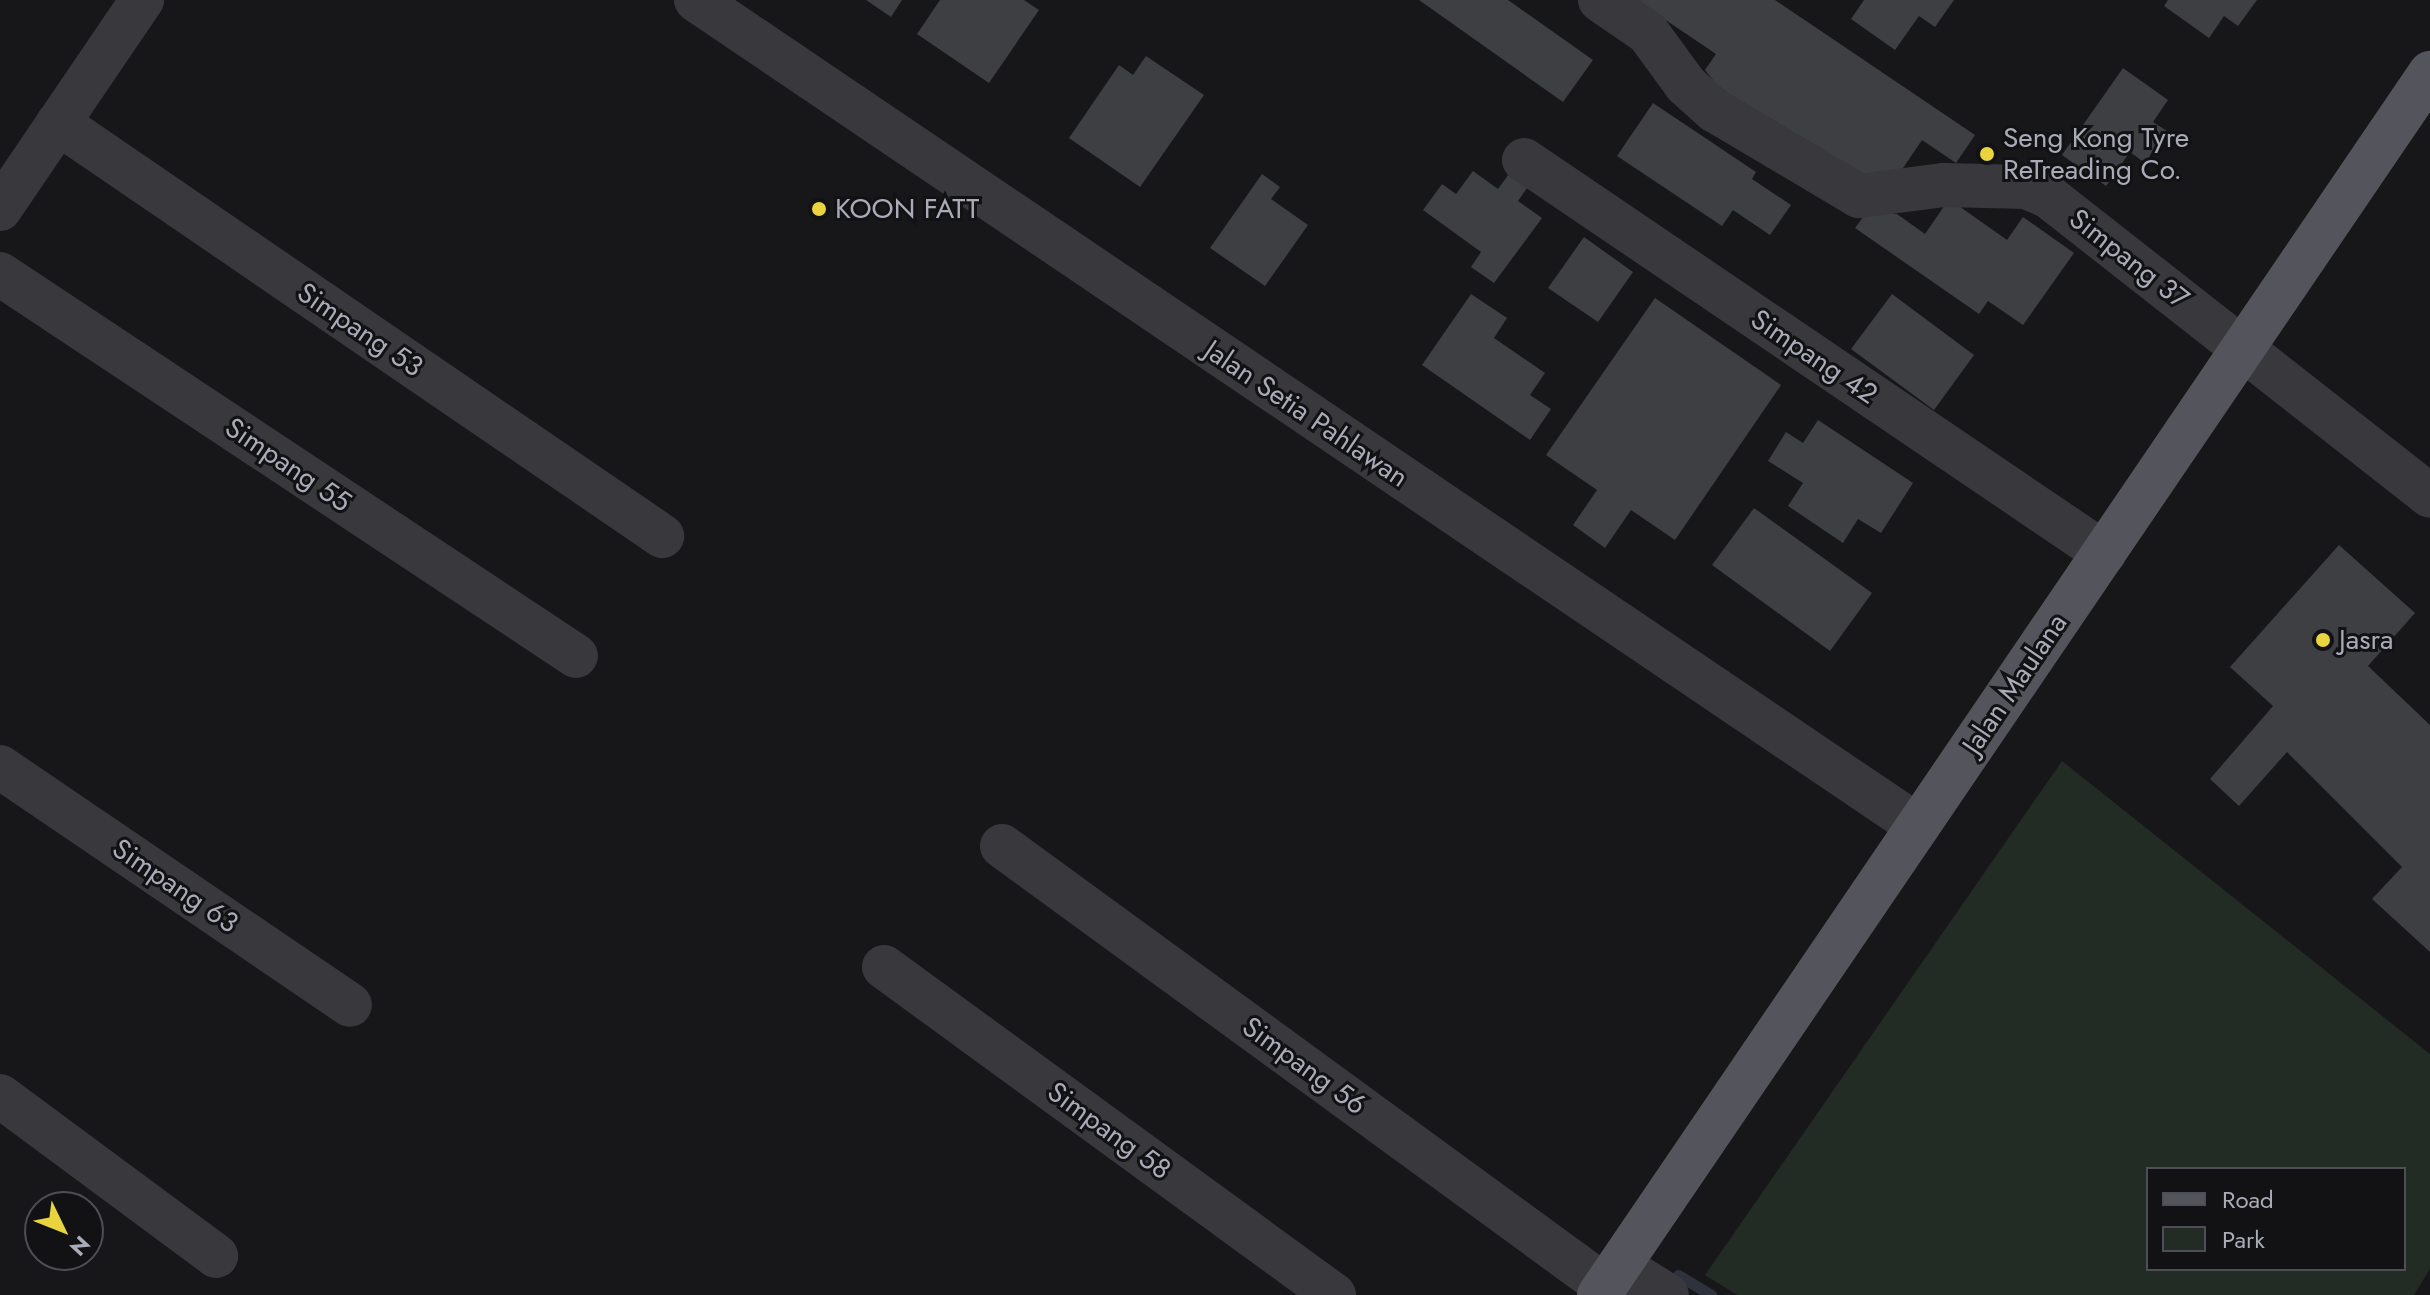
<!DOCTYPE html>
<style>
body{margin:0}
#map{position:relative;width:2430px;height:1295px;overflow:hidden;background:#171719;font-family:Jost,sans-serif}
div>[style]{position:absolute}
.green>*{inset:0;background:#232b25}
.stream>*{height:11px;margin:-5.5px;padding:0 5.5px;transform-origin:5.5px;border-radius:5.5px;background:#2d323c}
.building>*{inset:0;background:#3e3f42}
.minor>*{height:44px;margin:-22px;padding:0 22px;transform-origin:22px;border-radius:22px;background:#38383d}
.major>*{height:44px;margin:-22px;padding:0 22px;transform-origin:22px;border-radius:22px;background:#54545c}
.dots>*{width:22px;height:22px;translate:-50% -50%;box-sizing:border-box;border:4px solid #121214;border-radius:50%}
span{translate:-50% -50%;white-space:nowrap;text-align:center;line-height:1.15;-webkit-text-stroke:6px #121214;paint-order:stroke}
.poi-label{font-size:28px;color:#a9abb8}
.left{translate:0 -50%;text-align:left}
.street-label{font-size:28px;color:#a9abb8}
.legend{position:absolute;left:2146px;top:1167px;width:260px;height:104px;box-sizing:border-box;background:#121214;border:2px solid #4e4f56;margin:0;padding:10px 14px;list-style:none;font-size:24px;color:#a9abb8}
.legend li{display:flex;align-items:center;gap:16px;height:40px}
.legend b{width:40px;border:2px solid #4e4f56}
.north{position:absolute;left:24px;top:1191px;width:80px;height:80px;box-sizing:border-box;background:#121214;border:2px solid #4e4f56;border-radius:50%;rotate:133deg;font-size:22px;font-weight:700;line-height:32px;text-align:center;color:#a9abb8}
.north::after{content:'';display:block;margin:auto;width:28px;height:36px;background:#e9d33f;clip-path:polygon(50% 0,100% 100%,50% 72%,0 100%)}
</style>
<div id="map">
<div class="green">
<div style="clip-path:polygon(evenodd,2062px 761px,2430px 1054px,2430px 1269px,2414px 1295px,1737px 1295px,1705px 1275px,2062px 761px,2148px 1169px,2404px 1169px,2404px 1269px,2148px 1269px,2148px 1169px)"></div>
</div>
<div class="stream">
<div style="left:1678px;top:1275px;width:39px;rotate:31deg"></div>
</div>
<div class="building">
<div style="clip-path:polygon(866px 0,902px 0,891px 17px)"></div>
<div style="clip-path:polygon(940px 0,1024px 0,1039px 10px,989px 83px,917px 34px)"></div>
<div style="clip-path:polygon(1419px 0,1508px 0,1593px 60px,1563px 102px)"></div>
<div style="clip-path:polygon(1636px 0,1775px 0,1975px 135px,1956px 163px,1922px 140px,1899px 174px,1868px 181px,1720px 89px,1705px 70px,1716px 54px)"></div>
<div style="clip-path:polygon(1864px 0,1954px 0,1935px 27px,1919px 16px,1895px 50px,1851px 19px)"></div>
<div style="clip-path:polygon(2168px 0,2257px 0,2238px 26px,2224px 16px,2209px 38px,2164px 6px)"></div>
<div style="clip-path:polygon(1146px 56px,1204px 95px,1140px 187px,1069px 138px,1119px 65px,1133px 75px)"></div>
<div style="clip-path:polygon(2123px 68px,2168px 100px,2153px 122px,2167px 131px,2145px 163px,2130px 152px,2106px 186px,2062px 155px)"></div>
<div style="clip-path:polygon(1653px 103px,1756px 172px,1752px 179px,1791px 205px,1770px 235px,1733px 210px,1722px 226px,1617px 156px)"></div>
<div style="clip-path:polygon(1514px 167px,1532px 181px,1518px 201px,1542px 218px,1494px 283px,1471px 267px,1481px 252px,1423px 210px,1442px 184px,1456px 194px,1473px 171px,1498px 189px)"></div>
<div style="clip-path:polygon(1262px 174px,1280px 187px,1271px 199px,1308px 225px,1265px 286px,1210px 248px)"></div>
<div style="clip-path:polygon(1949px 199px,2007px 240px,2023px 217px,2074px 253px,2023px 325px,1988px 301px,1979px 314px,1855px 228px,1869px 209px,1897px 214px,1925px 234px)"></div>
<div style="clip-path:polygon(1584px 237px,1633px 272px,1598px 322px,1548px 288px)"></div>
<div style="clip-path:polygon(1471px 294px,1507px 318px,1494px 338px,1545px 373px,1530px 395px,1551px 409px,1530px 440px,1422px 365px)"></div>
<div style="clip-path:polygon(1892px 294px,1974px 355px,1934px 410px,1851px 349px)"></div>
<div style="clip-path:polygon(1655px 298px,1781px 385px,1675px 540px,1631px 510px,1605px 548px,1573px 525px,1597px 490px,1546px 455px)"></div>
<div style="clip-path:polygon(1818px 420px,1913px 483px,1881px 533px,1858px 519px,1843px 543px,1788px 506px,1803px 483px,1768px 461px,1786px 432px,1803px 443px)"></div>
<div style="clip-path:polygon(1754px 508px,1872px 593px,1830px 651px,1712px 565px)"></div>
<div style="clip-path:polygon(2339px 545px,2415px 613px,2368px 666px,2430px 725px,2430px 952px,2372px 899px,2402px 867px,2287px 752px,2239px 806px,2210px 779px,2273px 706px,2230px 667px)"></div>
</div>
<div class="minor">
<div style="left:696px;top:0;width:1475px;rotate:34.06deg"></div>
<div style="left:1600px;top:0;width:58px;rotate:34.5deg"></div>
<div style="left:1648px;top:33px;width:64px;rotate:53.8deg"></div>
<div style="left:1686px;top:85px;width:38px;rotate:42deg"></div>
<div style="left:1714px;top:110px;width:169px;rotate:30.7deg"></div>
<div style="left:1859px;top:196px;width:86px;rotate:-7.4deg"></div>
<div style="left:1944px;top:185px;width:82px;rotate:1.4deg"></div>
<div style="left:2026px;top:187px;width:25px;rotate:23deg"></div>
<div style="left:2049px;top:197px;width:484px;rotate:38.1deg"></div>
<div style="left:58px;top:123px;width:732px;rotate:34.36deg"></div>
<div style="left:1524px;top:160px;width:701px;rotate:34.12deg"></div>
<div style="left:0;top:209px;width:253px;rotate:-55.8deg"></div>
<div style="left:0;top:274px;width:691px;rotate:33.55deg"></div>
<div style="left:0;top:767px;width:423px;rotate:34.2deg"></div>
<div style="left:1002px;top:846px;width:746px;rotate:36.12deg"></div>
<div style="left:884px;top:967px;width:557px;rotate:36.09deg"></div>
<div style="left:0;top:1096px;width:269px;rotate:36.5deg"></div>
<div style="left:1620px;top:1266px;width:55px;rotate:31.7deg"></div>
</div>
<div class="major">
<div style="left:1599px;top:1295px;width:1478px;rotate:-55.78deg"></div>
</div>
<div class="dots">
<div style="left:1987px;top:154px;background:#e9d33f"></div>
<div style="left:819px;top:209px;background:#e9d33f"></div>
<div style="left:2323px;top:640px;background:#e9d33f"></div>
</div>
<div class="poi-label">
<span class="left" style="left:2003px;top:154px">Seng Kong Tyre<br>ReTreading Co.</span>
<span class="left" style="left:835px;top:209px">KOON FATT</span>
<span class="left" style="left:2339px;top:640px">Jasra</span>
</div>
<div class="street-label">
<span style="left:2129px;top:259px;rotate:38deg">Simpang 37</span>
<span style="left:360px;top:330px;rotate:34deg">Simpang 53</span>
<span style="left:1814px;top:357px;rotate:34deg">Simpang 42</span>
<span style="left:1306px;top:414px;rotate:34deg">Jalan Setia Pahlawan</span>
<span style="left:288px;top:465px;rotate:34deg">Simpang 55</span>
<span style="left:2015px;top:684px;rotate:-56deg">Jalan Maulana</span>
<span style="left:175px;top:886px;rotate:34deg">Simpang 63</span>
<span style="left:1304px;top:1066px;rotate:36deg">Simpang 56</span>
<span style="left:1109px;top:1131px;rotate:36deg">Simpang 58</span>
</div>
<ul class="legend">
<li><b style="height:10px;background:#54545c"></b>Road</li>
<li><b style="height:22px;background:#232b25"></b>Park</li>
</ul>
<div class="north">N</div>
</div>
